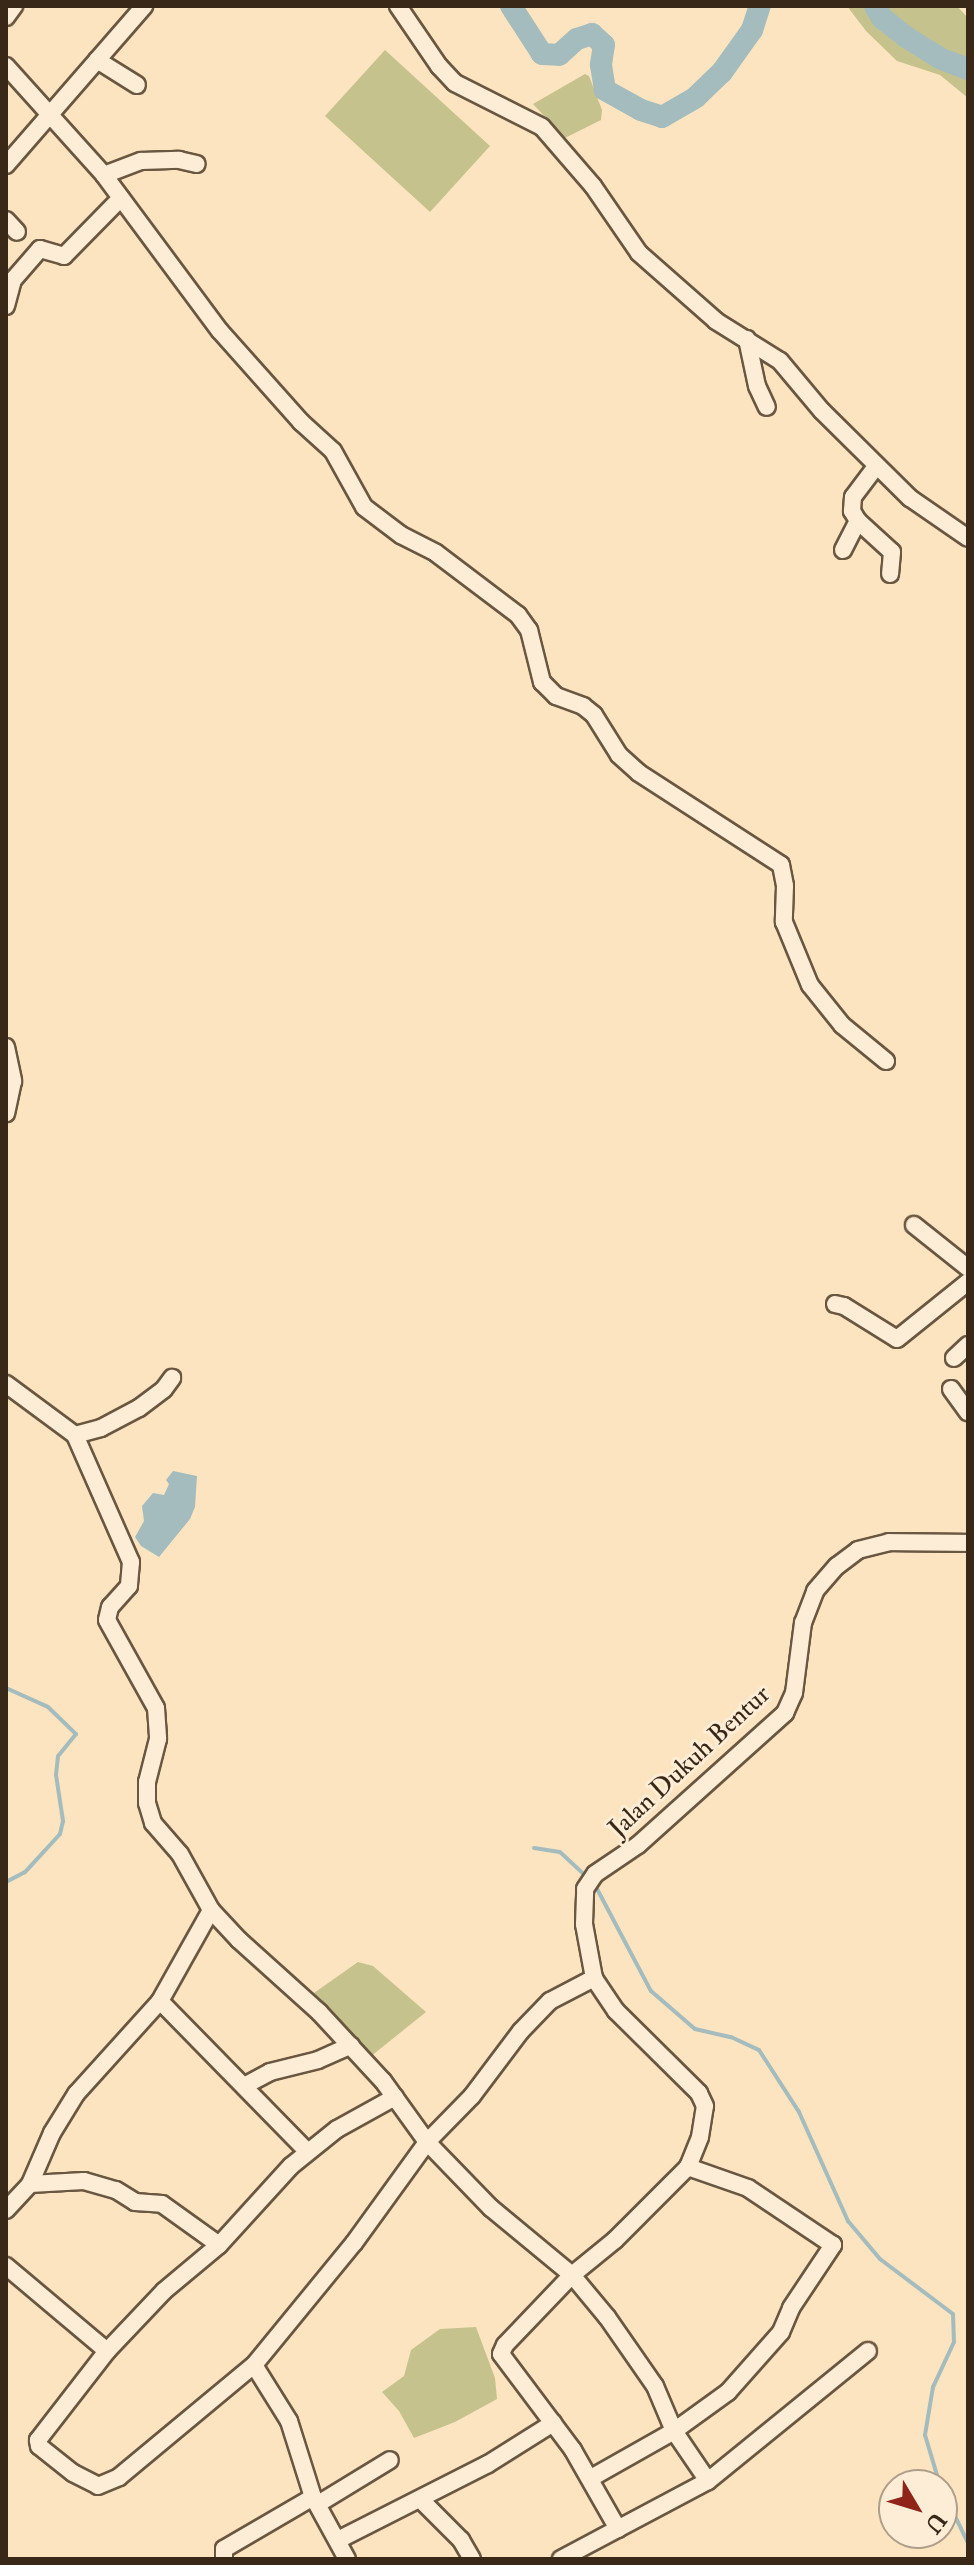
<!DOCTYPE html>
<style>
body{margin:0}
#map{position:relative;width:974px;height:2565px;overflow:hidden;background:#fce4c0;font-family:"IM FELL Double Pica",serif}
div>[style]{position:absolute}
.green>*{inset:0;background:#c6c28d}
.water>*{inset:0;background:#a4bcbd}
.stream>*{height:4px;margin:-2px;padding:0 2px;transform-origin:2px;border-radius:2px;background:#a4bcbd}
.river>*{height:22px;margin:-11px;padding:0 11px;transform-origin:11px;border-radius:11px;background:#a4bcbd}
.roads{filter:drop-shadow(2px 0 #6a5741) drop-shadow(-2px 0 #6a5741) drop-shadow(0 2px #6a5741) drop-shadow(0 -2px #6a5741)}
.minor>*{height:16px;margin:-8px;padding:0 8px;transform-origin:8px;border-radius:8px;background:#fdedd6}
span{translate:-50% -50%;white-space:nowrap;text-align:center;line-height:1.15;-webkit-text-stroke:6px #fdedd6;paint-order:stroke}
.street-label{font-size:26px;color:#392817}
.frame{position:absolute;inset:0;border:8px solid #392817;pointer-events:none}
.north{position:absolute;left:878px;top:2469px;width:80px;height:80px;box-sizing:border-box;background:#fdedd6;border:2px solid #af9e8a;border-radius:50%;rotate:128deg;font-size:22px;font-weight:700;line-height:32px;text-align:center;color:#392817}
.north::after{content:'';display:block;margin:auto;width:28px;height:36px;background:#8f2418;clip-path:polygon(50% 0,100% 100%,50% 72%,0 100%)}
</style>
<div id="map">
<div class="green">
<div style="clip-path:polygon(847px 6px,957px 6px,968px 18px,968px 98px,940px 75px,897px 61px,866px 31px)"></div>
<div style="clip-path:polygon(385px 50px,490px 146px,430px 212px,325px 116px)"></div>
<div style="clip-path:polygon(585px 74px,589px 76px,602px 110px,601px 120px,565px 138px,533px 104px)"></div>
<div style="clip-path:polygon(358px 1962px,373px 1966px,426px 2012px,370px 2057px,314px 1993px)"></div>
<div style="clip-path:polygon(476px 2327px,495px 2378px,497px 2399px,455px 2422px,414px 2438px,399px 2411px,382px 2392px,404px 2376px,411px 2350px,440px 2329px)"></div>
</div>
<div class="water">
<div style="clip-path:polygon(173px 1471px,197px 1476px,195px 1507px,190px 1519px,159px 1557px,141px 1546px,135px 1537px,144px 1521px,142px 1506px,153px 1493px,164px 1495px,169px 1484px,166px 1480px)"></div>
</div>
<div class="stream">
<div style="left:6px;top:1688px;width:46px;rotate:24.3deg"></div>
<div style="left:48px;top:1707px;width:39px;rotate:44deg"></div>
<div style="left:76px;top:1734px;width:28px;rotate:129deg"></div>
<div style="left:58px;top:1756px;width:19px;rotate:96deg"></div>
<div style="left:56px;top:1775px;width:47px;rotate:81.3deg"></div>
<div style="left:63px;top:1821px;width:13px;rotate:103deg"></div>
<div style="left:60px;top:1834px;width:52px;rotate:132.6deg"></div>
<div style="left:25px;top:1872px;width:21px;rotate:152deg"></div>
<div style="left:534px;top:1848px;width:26px;rotate:9deg"></div>
<div style="left:560px;top:1852px;width:35px;rotate:43deg"></div>
<div style="left:595px;top:1885px;width:120px;rotate:62.2deg"></div>
<div style="left:651px;top:1991px;width:58px;rotate:40.8deg"></div>
<div style="left:695px;top:2029px;width:37px;rotate:13deg"></div>
<div style="left:731px;top:2037px;width:31px;rotate:25deg"></div>
<div style="left:759px;top:2050px;width:74px;rotate:57.2deg"></div>
<div style="left:799px;top:2112px;width:120px;rotate:65.8deg"></div>
<div style="left:848px;top:2221px;width:50px;rotate:49.9deg"></div>
<div style="left:880px;top:2259px;width:91px;rotate:37deg"></div>
<div style="left:953px;top:2314px;width:28px;rotate:88deg"></div>
<div style="left:954px;top:2342px;width:50px;rotate:115deg"></div>
<div style="left:933px;top:2387px;width:49px;rotate:99.5deg"></div>
<div style="left:925px;top:2435px;width:52px;rotate:73.3deg"></div>
<div style="left:942px;top:2489px;width:60px;rotate:64.3deg"></div>
</div>
<div class="river">
<div style="left:511px;top:6px;width:57px;rotate:57.1deg"></div>
<div style="left:542px;top:54px;width:17px;rotate:3deg"></div>
<div style="left:559px;top:55px;width:24px;rotate:-42deg"></div>
<div style="left:577px;top:39px;width:16px;rotate:-18deg"></div>
<div style="left:592px;top:34px;width:16px;rotate:43deg"></div>
<div style="left:604px;top:45px;width:20px;rotate:99deg"></div>
<div style="left:601px;top:65px;width:25px;rotate:81deg"></div>
<div style="left:605px;top:90px;width:41px;rotate:29.1deg"></div>
<div style="left:641px;top:110px;width:22px;rotate:18deg"></div>
<div style="left:662px;top:117px;width:39px;rotate:-30deg"></div>
<div style="left:696px;top:97px;width:36px;rotate:-44deg"></div>
<div style="left:722px;top:72px;width:52px;rotate:-54.5deg"></div>
<div style="left:752px;top:30px;width:25px;rotate:-72deg"></div>
<div style="left:875px;top:6px;width:14px;rotate:60deg"></div>
<div style="left:882px;top:18px;width:31px;rotate:38deg"></div>
<div style="left:906px;top:37px;width:39px;rotate:32deg"></div>
<div style="left:939px;top:58px;width:31px;rotate:21deg"></div>
</div>
<div class="roads">
<div class="minor">
<div style="left:398px;top:6px;width:73px;rotate:55.7deg"></div>
<div style="left:439px;top:66px;width:23px;rotate:47deg"></div>
<div style="left:455px;top:83px;width:97px;rotate:26.8deg"></div>
<div style="left:542px;top:127px;width:78px;rotate:49.2deg"></div>
<div style="left:593px;top:186px;width:81px;rotate:55.5deg"></div>
<div style="left:639px;top:253px;width:103px;rotate:41.4deg"></div>
<div style="left:716px;top:321px;width:75px;rotate:32deg"></div>
<div style="left:780px;top:361px;width:65px;rotate:50deg"></div>
<div style="left:822px;top:411px;width:124px;rotate:44.7deg"></div>
<div style="left:910px;top:498px;width:70px;rotate:34.6deg"></div>
<div style="left:6px;top:17px;width:14px;rotate:-54deg"></div>
<div style="left:97px;top:60px;width:47px;rotate:32deg"></div>
<div style="left:6px;top:66px;width:147px;rotate:48deg"></div>
<div style="left:104px;top:175px;width:194px;rotate:53.4deg"></div>
<div style="left:220px;top:331px;width:122px;rotate:48.3deg"></div>
<div style="left:301px;top:422px;width:43px;rotate:42.2deg"></div>
<div style="left:333px;top:451px;width:64px;rotate:61deg"></div>
<div style="left:364px;top:507px;width:46px;rotate:37.1deg"></div>
<div style="left:401px;top:535px;width:39px;rotate:27deg"></div>
<div style="left:436px;top:553px;width:103px;rotate:37.1deg"></div>
<div style="left:518px;top:615px;width:19px;rotate:54deg"></div>
<div style="left:529px;top:630px;width:54px;rotate:76deg"></div>
<div style="left:542px;top:682px;width:20px;rotate:45deg"></div>
<div style="left:556px;top:696px;width:29px;rotate:20deg"></div>
<div style="left:583px;top:706px;width:14px;rotate:39deg"></div>
<div style="left:594px;top:715px;width:47px;rotate:58deg"></div>
<div style="left:619px;top:755px;width:27px;rotate:42deg"></div>
<div style="left:639px;top:773px;width:169px;rotate:32.9deg"></div>
<div style="left:781px;top:865px;width:21px;rotate:79deg"></div>
<div style="left:785px;top:886px;width:36px;rotate:92deg"></div>
<div style="left:784px;top:922px;width:68px;rotate:67.6deg"></div>
<div style="left:810px;top:985px;width:51px;rotate:51.3deg"></div>
<div style="left:842px;top:1025px;width:57px;rotate:39.3deg"></div>
<div style="left:6px;top:165px;width:211px;rotate:-49deg"></div>
<div style="left:104px;top:175px;width:40px;rotate:-21deg"></div>
<div style="left:141px;top:161px;width:38px;rotate:-2deg"></div>
<div style="left:179px;top:160px;width:18px;rotate:13deg"></div>
<div style="left:6px;top:220px;width:16px;rotate:47deg"></div>
<div style="left:6px;top:306px;width:27px;rotate:-75deg"></div>
<div style="left:13px;top:280px;width:41px;rotate:-48.9deg"></div>
<div style="left:40px;top:249px;width:25px;rotate:16deg"></div>
<div style="left:64px;top:256px;width:81px;rotate:-45.5deg"></div>
<div style="left:747px;top:339px;width:48px;rotate:78deg"></div>
<div style="left:757px;top:386px;width:23px;rotate:65deg"></div>
<div style="left:858px;top:521px;width:46px;rotate:42.4deg"></div>
<div style="left:892px;top:552px;width:22px;rotate:95deg"></div>
<div style="left:843px;top:550px;width:33px;rotate:-63deg"></div>
<div style="left:858px;top:521px;width:12px;rotate:-121deg"></div>
<div style="left:852px;top:511px;width:14px;rotate:-86deg"></div>
<div style="left:853px;top:497px;width:39px;rotate:-53deg"></div>
<div style="left:6px;top:1047px;width:35px;rotate:78deg"></div>
<div style="left:13px;top:1081px;width:33px;rotate:102deg"></div>
<div style="left:914px;top:1225px;width:69px;rotate:38.5deg"></div>
<div style="left:835px;top:1304px;width:9px;rotate:13deg"></div>
<div style="left:844px;top:1306px;width:62px;rotate:31.9deg"></div>
<div style="left:897px;top:1339px;width:91px;rotate:-38.8deg"></div>
<div style="left:954px;top:1358px;width:19px;rotate:-43deg"></div>
<div style="left:6px;top:1384px;width:86px;rotate:36.5deg"></div>
<div style="left:75px;top:1435px;width:139px;rotate:66.2deg"></div>
<div style="left:131px;top:1562px;width:24px;rotate:95deg"></div>
<div style="left:129px;top:1586px;width:28px;rotate:132deg"></div>
<div style="left:110px;top:1607px;width:13px;rotate:103deg"></div>
<div style="left:107px;top:1620px;width:101px;rotate:60.9deg"></div>
<div style="left:156px;top:1708px;width:31px;rotate:86deg"></div>
<div style="left:158px;top:1739px;width:44px;rotate:104.3deg"></div>
<div style="left:147px;top:1782px;width:21px;rotate:90deg"></div>
<div style="left:147px;top:1803px;width:21px;rotate:73deg"></div>
<div style="left:153px;top:1823px;width:41px;rotate:48.9deg"></div>
<div style="left:180px;top:1854px;width:64px;rotate:61deg"></div>
<div style="left:211px;top:1910px;width:41px;rotate:47deg"></div>
<div style="left:239px;top:1940px;width:108px;rotate:42deg"></div>
<div style="left:319px;top:2012px;width:94px;rotate:47.2deg"></div>
<div style="left:383px;top:2081px;width:75px;rotate:54.2deg"></div>
<div style="left:427px;top:2142px;width:92px;rotate:45.9deg"></div>
<div style="left:491px;top:2208px;width:105px;rotate:39.6deg"></div>
<div style="left:572px;top:2275px;width:55px;rotate:50.2deg"></div>
<div style="left:607px;top:2317px;width:84px;rotate:55.2deg"></div>
<div style="left:655px;top:2386px;width:49px;rotate:67.1deg"></div>
<div style="left:674px;top:2431px;width:60px;rotate:55.8deg"></div>
<div style="left:951px;top:1389px;width:29px;rotate:54deg"></div>
<div style="left:75px;top:1435px;width:27px;rotate:-15deg"></div>
<div style="left:101px;top:1428px;width:43px;rotate:-27.8deg"></div>
<div style="left:139px;top:1408px;width:31px;rotate:-37deg"></div>
<div style="left:164px;top:1389px;width:14px;rotate:-54deg"></div>
<div style="left:160px;top:2001px;width:211px;rotate:45.6deg"></div>
<div style="left:244px;top:2086px;width:30px;rotate:-28deg"></div>
<div style="left:270px;top:2072px;width:49px;rotate:-14deg"></div>
<div style="left:318px;top:2060px;width:36px;rotate:-24deg"></div>
<div style="left:395px;top:2097px;width:66px;rotate:151.1deg"></div>
<div style="left:337px;top:2129px;width:59px;rotate:141.2deg"></div>
<div style="left:291px;top:2166px;width:107px;rotate:132.3deg"></div>
<div style="left:219px;top:2245px;width:72px;rotate:140.1deg"></div>
<div style="left:164px;top:2291px;width:83px;rotate:133.5deg"></div>
<div style="left:107px;top:2351px;width:113px;rotate:127.8deg"></div>
<div style="left:38px;top:2440px;width:6px;rotate:81deg"></div>
<div style="left:39px;top:2446px;width:43px;rotate:38.5deg"></div>
<div style="left:73px;top:2473px;width:28px;rotate:27deg"></div>
<div style="left:98px;top:2486px;width:23px;rotate:-23deg"></div>
<div style="left:119px;top:2477px;width:175px;rotate:-39.7deg"></div>
<div style="left:254px;top:2365px;width:158px;rotate:-50.7deg"></div>
<div style="left:354px;top:2243px;width:125px;rotate:-54.1deg"></div>
<div style="left:427px;top:2142px;width:64px;rotate:-45.6deg"></div>
<div style="left:472px;top:2096px;width:81px;rotate:-53deg"></div>
<div style="left:521px;top:2031px;width:42px;rotate:-46deg"></div>
<div style="left:550px;top:2001px;width:50px;rotate:-27.6deg"></div>
<div style="left:30px;top:2184px;width:54px;rotate:-3.2deg"></div>
<div style="left:84px;top:2181px;width:33px;rotate:16deg"></div>
<div style="left:116px;top:2190px;width:22px;rotate:32deg"></div>
<div style="left:135px;top:2202px;width:27px;rotate:4deg"></div>
<div style="left:162px;top:2204px;width:70px;rotate:35.7deg"></div>
<div style="left:6px;top:2210px;width:35px;rotate:-47deg"></div>
<div style="left:30px;top:2184px;width:56px;rotate:-66.7deg"></div>
<div style="left:52px;top:2133px;width:46px;rotate:-58.4deg"></div>
<div style="left:76px;top:2094px;width:125px;rotate:-47.9deg"></div>
<div style="left:160px;top:2001px;width:104px;rotate:-60.7deg"></div>
<div style="left:6px;top:2266px;width:132px;rotate:40.1deg"></div>
<div style="left:254px;top:2365px;width:66px;rotate:58deg"></div>
<div style="left:289px;top:2421px;width:80px;rotate:72.5deg"></div>
<div style="left:313px;top:2497px;width:71px;rotate:61.3deg"></div>
<div style="left:591px;top:2478px;width:95px;rotate:-29.5deg"></div>
<div style="left:674px;top:2431px;width:67px;rotate:-35.8deg"></div>
<div style="left:728px;top:2392px;width:80px;rotate:-48.5deg"></div>
<div style="left:781px;top:2332px;width:26px;rotate:-67deg"></div>
<div style="left:791px;top:2308px;width:76px;rotate:-56.3deg"></div>
<div style="left:833px;top:2245px;width:102px;rotate:-146.2deg"></div>
<div style="left:748px;top:2188px;width:64px;rotate:-160.7deg"></div>
<div style="left:421px;top:2500px;width:57px;rotate:45deg"></div>
<div style="left:461px;top:2540px;width:22px;rotate:60deg"></div>
<div style="left:318px;top:2504px;width:84px;rotate:-31.4deg"></div>
<div style="left:618px;top:2529px;width:91px;rotate:-119.7deg"></div>
<div style="left:573px;top:2450px;width:120px;rotate:-126.9deg"></div>
<div style="left:501px;top:2354px;width:10px;rotate:-66deg"></div>
<div style="left:505px;top:2345px;width:97px;rotate:-46.3deg"></div>
<div style="left:572px;top:2275px;width:55px;rotate:-39.1deg"></div>
<div style="left:615px;top:2240px;width:103px;rotate:-45deg"></div>
<div style="left:688px;top:2167px;width:32px;rotate:-68deg"></div>
<div style="left:700px;top:2137px;width:31px;rotate:-81deg"></div>
<div style="left:705px;top:2106px;width:14px;rotate:-115deg"></div>
<div style="left:699px;top:2093px;width:117px;rotate:-135.3deg"></div>
<div style="left:616px;top:2011px;width:40px;rotate:-124deg"></div>
<div style="left:594px;top:1978px;width:55px;rotate:-100.5deg"></div>
<div style="left:584px;top:1924px;width:35px;rotate:-88deg"></div>
<div style="left:585px;top:1889px;width:18px;rotate:-56deg"></div>
<div style="left:595px;top:1874px;width:52px;rotate:-34deg"></div>
<div style="left:638px;top:1845px;width:198px;rotate:-41.9deg"></div>
<div style="left:785px;top:1713px;width:22px;rotate:-66deg"></div>
<div style="left:794px;top:1693px;width:71px;rotate:-82.7deg"></div>
<div style="left:803px;top:1623px;width:34px;rotate:-69deg"></div>
<div style="left:815px;top:1591px;width:33px;rotate:-49deg"></div>
<div style="left:837px;top:1566px;width:26px;rotate:-37deg"></div>
<div style="left:858px;top:1550px;width:32px;rotate:-14deg"></div>
<div style="left:889px;top:1542px;width:79px;rotate:0.7deg"></div>
<div style="left:338px;top:2540px;width:168px;rotate:-26.9deg"></div>
<div style="left:488px;top:2464px;width:77px;rotate:-32.2deg"></div>
<div style="left:224px;top:2559px;width:10px;rotate:-90deg"></div>
<div style="left:224px;top:2549px;width:103px;rotate:-30.3deg"></div>
<div style="left:561px;top:2559px;width:166px;rotate:-28deg"></div>
<div style="left:708px;top:2481px;width:206px;rotate:-39.1deg"></div>
</div>
</div>
<div class="street-label">
<span style="left:690px;top:1762px;rotate:-43deg">Jalan Dukuh Bentur</span>
</div>
<div class="frame"></div>
<div class="north">U</div>
</div>
